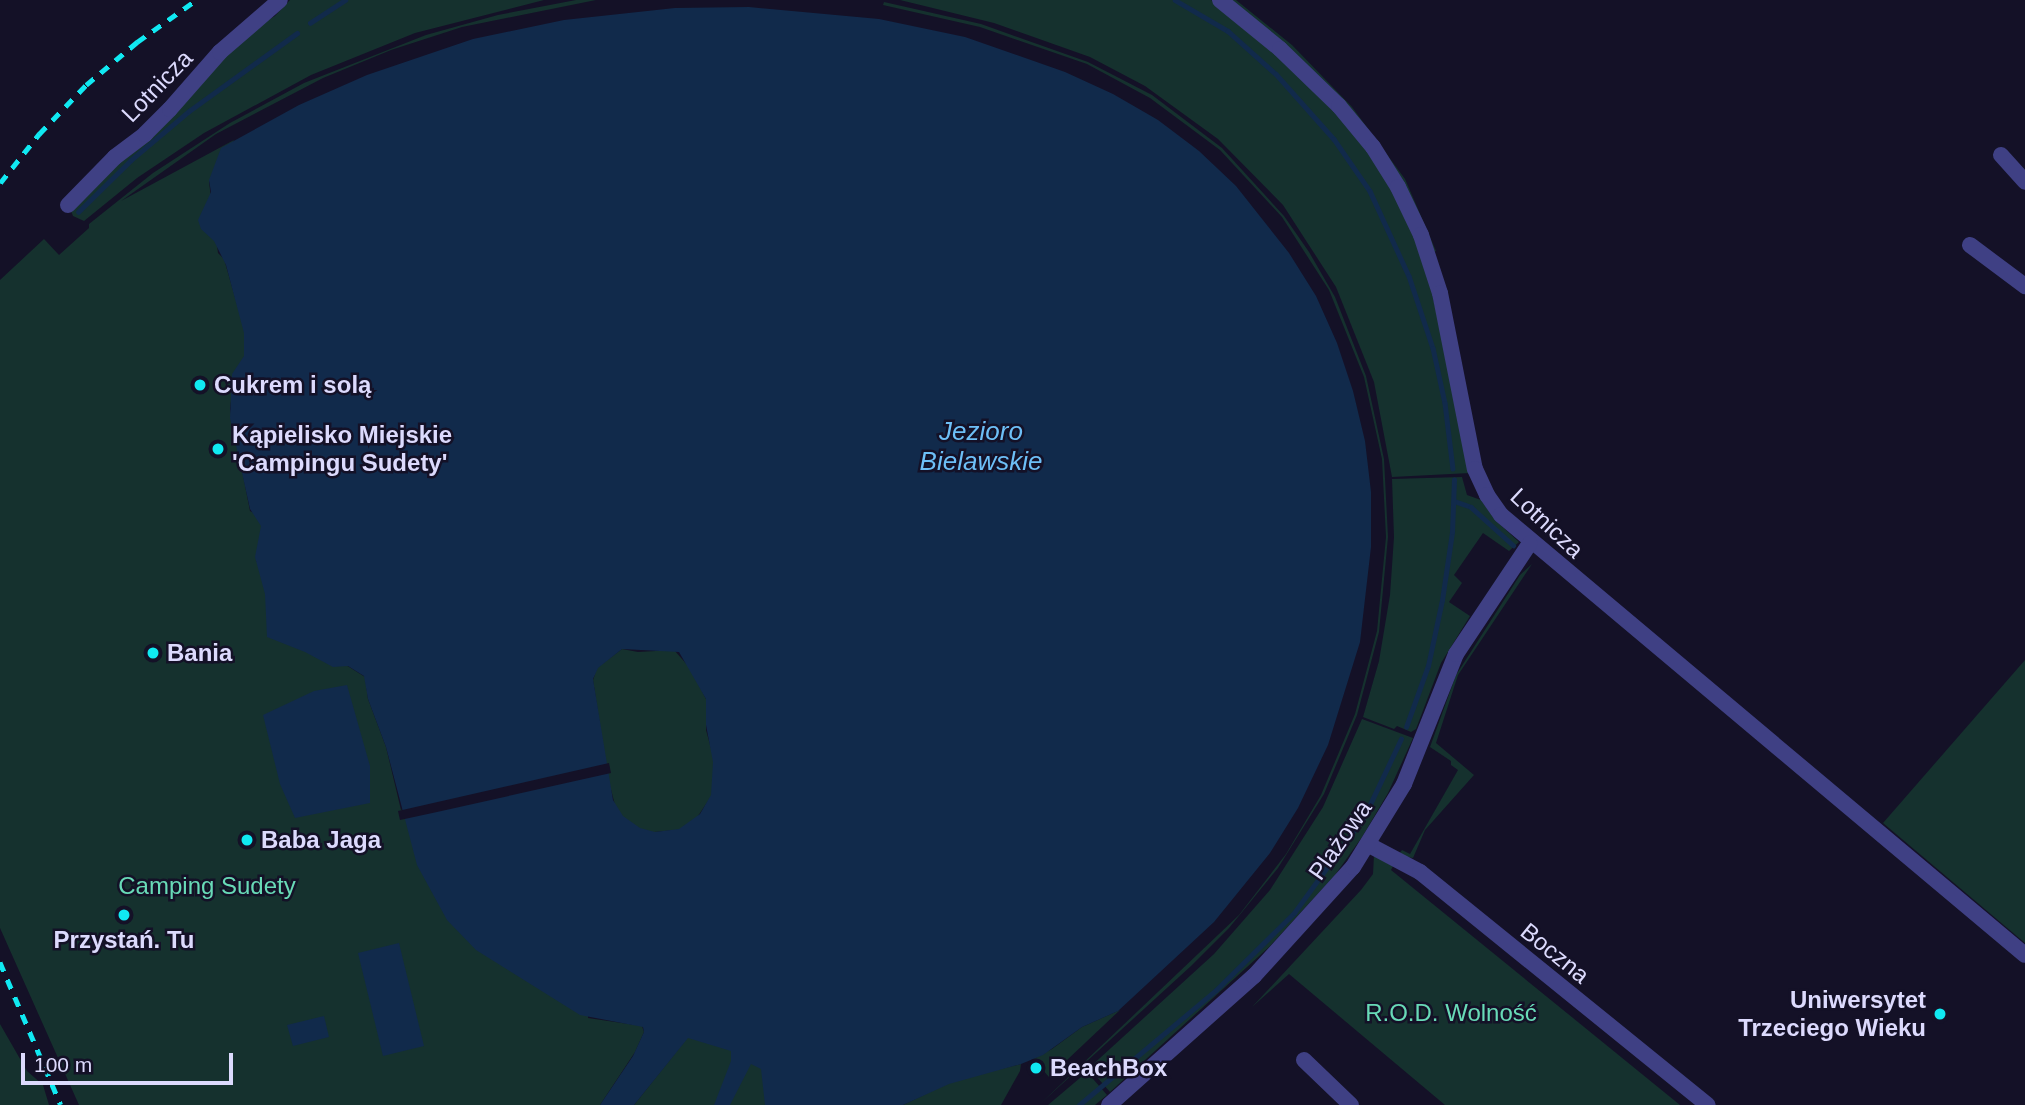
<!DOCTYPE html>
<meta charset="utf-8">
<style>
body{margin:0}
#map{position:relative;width:2025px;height:1105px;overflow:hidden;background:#141127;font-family:Helvetica,sans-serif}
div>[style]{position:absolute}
.green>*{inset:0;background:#15312e}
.water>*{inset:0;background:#112a4b}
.pier>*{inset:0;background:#141127}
.stream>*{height:4.5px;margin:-2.25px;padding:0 2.25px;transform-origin:2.25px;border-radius:2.25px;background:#112a4b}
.street>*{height:16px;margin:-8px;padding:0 8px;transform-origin:8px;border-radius:8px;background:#3f4084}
.rail>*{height:4.5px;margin-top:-2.25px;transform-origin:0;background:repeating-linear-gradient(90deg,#10e9f2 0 10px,transparent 0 19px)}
.dots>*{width:19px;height:19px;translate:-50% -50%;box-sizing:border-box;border:4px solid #141127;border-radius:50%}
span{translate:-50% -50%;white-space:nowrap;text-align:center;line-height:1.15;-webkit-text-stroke:5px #141127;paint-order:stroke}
.street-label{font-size:24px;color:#dcdafd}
.poi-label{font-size:24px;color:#dcdafd;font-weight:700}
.left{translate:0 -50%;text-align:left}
.right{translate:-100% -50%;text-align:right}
.park-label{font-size:24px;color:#68dab7}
.water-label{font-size:26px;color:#6dbff7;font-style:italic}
.scale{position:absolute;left:21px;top:1053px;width:212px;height:32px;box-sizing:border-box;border:4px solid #dcdafd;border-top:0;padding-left:9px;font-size:21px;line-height:24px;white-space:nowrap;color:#dcdafd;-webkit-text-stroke:5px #141127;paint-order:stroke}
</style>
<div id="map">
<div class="green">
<div style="clip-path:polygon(290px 0,544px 0,415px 33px,311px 75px,204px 133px,137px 178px,84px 221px,73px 216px,71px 211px,246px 33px,275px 16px)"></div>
<div style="clip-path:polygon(576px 0,596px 0,462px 27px,391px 50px,323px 78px,216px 134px,121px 201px,234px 140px,209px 182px,218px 253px,224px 259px,249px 346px,233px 384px,230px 409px,250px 511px,267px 520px,256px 561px,346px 665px,365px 677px,368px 699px,386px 747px,401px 810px,606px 764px,593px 680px,597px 668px,622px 649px,638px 652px,674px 650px,690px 668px,706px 699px,706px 730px,715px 763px,714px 792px,698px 816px,697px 828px,633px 834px,615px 805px,607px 774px,588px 1018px,642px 1026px,644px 1032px,635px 1052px,600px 1105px,79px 1105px,0 928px,0 280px,44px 239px,59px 255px,89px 228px,89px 224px,153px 173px,230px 123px,304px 83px,426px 35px,498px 15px)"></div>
<div style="clip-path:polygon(900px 0,1211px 0,1222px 8px,1290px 65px,1360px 140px,1388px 181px,1426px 264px,1470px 473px,1392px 477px,1374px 382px,1336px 287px,1283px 205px,1218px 139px,1145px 86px,1090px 57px,994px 23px)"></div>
<div style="clip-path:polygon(1229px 0,1236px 0,1292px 45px,1352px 107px,1405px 179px,1436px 251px,1434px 252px,1398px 175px)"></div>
<div style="clip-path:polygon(884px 2px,981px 24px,1088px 62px,1152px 95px,1222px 148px,1284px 216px,1309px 252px,1335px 297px,1366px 376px,1384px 459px,1388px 537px,1379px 632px,1357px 715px,1324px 794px,1278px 868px,1229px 928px,1191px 966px,1039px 1105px,1239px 915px,1286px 854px,1321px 795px,1355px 714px,1377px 631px,1386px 537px,1382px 459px,1364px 377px,1329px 290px,1282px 217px,1220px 150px,1150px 98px,1087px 64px,980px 27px,883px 5px)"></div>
<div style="clip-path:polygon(1462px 477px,1467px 495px,1481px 500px,1495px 520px,1519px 542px,1509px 551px,1483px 533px,1454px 575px,1462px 583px,1449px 602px,1470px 616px,1441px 663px,1416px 729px,1411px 732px,1397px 726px,1394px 729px,1363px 717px,1379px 661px,1390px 595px,1394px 537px,1392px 479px)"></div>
<div style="clip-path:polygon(1532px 564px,1458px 675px,1436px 743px,1474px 775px,1425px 830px,1413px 858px,1407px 857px,1399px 854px,1402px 850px,1410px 854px,1458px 770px,1451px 765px,1451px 761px,1430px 747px,1456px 675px,1520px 575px)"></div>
<div style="clip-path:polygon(2025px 660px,2025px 943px,1883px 823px)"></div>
<div style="clip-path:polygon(1362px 719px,1413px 738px,1388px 793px,1362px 837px,1335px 875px,1269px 947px,1110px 1092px,1089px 1068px,1214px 954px,1270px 890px,1323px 807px)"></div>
<div style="clip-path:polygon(1374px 855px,1394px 864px,1391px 870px,1680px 1105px,1445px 1105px,1289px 974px,1252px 1007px,1361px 890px,1373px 874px)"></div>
<div style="clip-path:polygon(704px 996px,749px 1063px,764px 1067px,770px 1105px,634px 1105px,685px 1041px)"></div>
<div style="clip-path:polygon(1120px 1010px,1049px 1077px,1033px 1059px,1052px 1049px,1082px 1027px)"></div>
<div style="clip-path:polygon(0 1024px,27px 1071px,43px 1085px,49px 1105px,0 1105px)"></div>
<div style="clip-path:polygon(1021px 1064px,1020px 1071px,1001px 1105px,903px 1105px,955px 1080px)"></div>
<div style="clip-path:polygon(1087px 1072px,1107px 1095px,1095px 1105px,1048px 1105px)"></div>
</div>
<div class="water">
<div style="clip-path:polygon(evenodd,749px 7px,879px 19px,965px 37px,1065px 72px,1113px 94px,1158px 120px,1199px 151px,1236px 186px,1289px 253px,1316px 296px,1337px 343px,1353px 391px,1365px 441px,1371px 492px,1371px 547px,1360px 642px,1328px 745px,1298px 808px,1270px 853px,1214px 922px,1118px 1011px,1082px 1027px,1043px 1055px,1021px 1064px,949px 1084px,903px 1105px,765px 1105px,761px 1069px,751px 1064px,730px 1105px,714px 1105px,731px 1061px,731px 1051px,688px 1038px,634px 1105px,600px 1105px,633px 1056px,644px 1032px,643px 1027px,580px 1015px,476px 950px,447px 920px,417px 865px,386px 747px,368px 699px,364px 676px,348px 666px,333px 667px,305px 652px,267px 637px,265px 594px,255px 557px,261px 526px,250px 509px,230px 418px,232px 374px,244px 356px,244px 333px,226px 265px,214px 241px,201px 229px,198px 220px,211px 192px,209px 180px,221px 148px,299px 105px,367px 75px,473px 39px,564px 20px,675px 8px,749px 7px,622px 649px,679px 652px,706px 699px,706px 725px,713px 762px,711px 795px,700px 814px,679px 829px,655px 832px,640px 828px,623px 816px,613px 800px,593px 679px,598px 668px,622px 649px)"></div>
<div style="clip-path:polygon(347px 685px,370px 766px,370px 803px,295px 818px,280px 784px,263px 715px,314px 691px)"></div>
<div style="clip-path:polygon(399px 943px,424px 1046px,383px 1056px,358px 953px)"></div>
<div style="clip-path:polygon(324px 1016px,329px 1037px,293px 1046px,287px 1025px)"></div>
</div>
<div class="pier">
<div style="clip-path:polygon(609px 763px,611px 773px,437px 812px,400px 820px,398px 811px)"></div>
</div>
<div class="stream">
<div style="left:1175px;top:0;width:61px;rotate:30.3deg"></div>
<div style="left:1228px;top:31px;width:64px;rotate:41.9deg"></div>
<div style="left:1276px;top:74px;width:87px;rotate:48.3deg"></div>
<div style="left:1334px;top:139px;width:63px;rotate:55.3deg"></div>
<div style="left:1370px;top:191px;width:94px;rotate:65.4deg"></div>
<div style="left:1409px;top:276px;width:76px;rotate:71.6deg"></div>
<div style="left:1433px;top:348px;width:56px;rotate:77.7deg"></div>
<div style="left:1445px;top:403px;width:66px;rotate:83.1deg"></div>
<div style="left:310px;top:23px;width:42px;rotate:-33.3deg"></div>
<div style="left:78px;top:212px;width:74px;rotate:-44.5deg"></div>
<div style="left:131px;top:160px;width:76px;rotate:-40.2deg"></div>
<div style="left:189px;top:111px;width:133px;rotate:-35.8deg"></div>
<div style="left:1454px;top:501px;width:18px;rotate:19deg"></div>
<div style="left:1471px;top:507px;width:57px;rotate:42.1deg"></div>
<div style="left:1406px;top:727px;width:65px;rotate:-70.2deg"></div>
<div style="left:1428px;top:666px;width:67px;rotate:-78deg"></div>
<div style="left:1442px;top:600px;width:69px;rotate:-81.6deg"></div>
<div style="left:1452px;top:532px;width:52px;rotate:-87.8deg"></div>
<div style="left:1079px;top:1105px;width:179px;rotate:-40deg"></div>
<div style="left:1216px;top:990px;width:110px;rotate:-44.6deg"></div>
<div style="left:1294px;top:913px;width:121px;rotate:-54.1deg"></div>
<div style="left:1365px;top:815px;width:84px;rotate:-64.7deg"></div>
</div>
<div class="street">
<div style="left:1220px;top:0;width:77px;rotate:39.2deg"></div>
<div style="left:1280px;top:49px;width:82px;rotate:44deg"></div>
<div style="left:1339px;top:106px;width:53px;rotate:50.3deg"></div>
<div style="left:1373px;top:147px;width:47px;rotate:58deg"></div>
<div style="left:1398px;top:187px;width:53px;rotate:64.4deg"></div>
<div style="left:1421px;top:235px;width:61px;rotate:71.9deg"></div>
<div style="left:1440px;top:293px;width:179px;rotate:78.8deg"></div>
<div style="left:1475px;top:469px;width:29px;rotate:65deg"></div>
<div style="left:1487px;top:495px;width:24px;rotate:55deg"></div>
<div style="left:1501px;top:515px;width:684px;rotate:40.02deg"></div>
<div style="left:2001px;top:155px;width:36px;rotate:48deg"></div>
<div style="left:68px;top:205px;width:67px;rotate:-45.6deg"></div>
<div style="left:115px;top:157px;width:38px;rotate:-37deg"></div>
<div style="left:145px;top:134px;width:35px;rotate:-45deg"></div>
<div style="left:170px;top:109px;width:76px;rotate:-48.7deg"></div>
<div style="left:220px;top:52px;width:79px;rotate:-40.9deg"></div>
<div style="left:1970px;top:245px;width:69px;rotate:36.7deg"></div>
<div style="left:1369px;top:845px;width:58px;rotate:27.9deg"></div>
<div style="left:1420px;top:872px;width:370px;rotate:39deg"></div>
<div style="left:1304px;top:1060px;width:65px;rotate:43.8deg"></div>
<div style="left:1109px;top:1105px;width:194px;rotate:-41.7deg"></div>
<div style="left:1254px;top:976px;width:147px;rotate:-47.8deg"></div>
<div style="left:1353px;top:867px;width:97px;rotate:-58.4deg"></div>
<div style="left:1404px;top:784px;width:140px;rotate:-68.2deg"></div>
<div style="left:1456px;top:654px;width:133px;rotate:-56.3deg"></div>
</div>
<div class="rail">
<div style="left:0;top:183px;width:63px;rotate:-51.5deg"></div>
<div style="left:39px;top:134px;width:68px;rotate:-46.2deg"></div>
<div style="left:86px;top:85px;width:67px;rotate:-40.1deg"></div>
<div style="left:137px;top:42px;width:72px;rotate:-35.4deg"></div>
<div style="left:0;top:962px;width:155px;rotate:66.9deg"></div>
</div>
<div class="dots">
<div style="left:200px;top:385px;background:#10e9f2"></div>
<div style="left:218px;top:449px;background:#10e9f2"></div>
<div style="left:153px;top:653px;background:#10e9f2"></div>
<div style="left:247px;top:840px;background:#10e9f2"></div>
<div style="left:124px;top:915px;background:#10e9f2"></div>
<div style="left:1940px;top:1014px;background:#10e9f2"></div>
<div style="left:1036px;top:1068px;background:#10e9f2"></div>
</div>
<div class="street-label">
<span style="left:157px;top:86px;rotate:-46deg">Lotnicza</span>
<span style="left:1547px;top:523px;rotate:43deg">Lotnicza</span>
<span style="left:1340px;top:840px;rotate:-55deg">Plażowa</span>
<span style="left:1555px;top:953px;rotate:39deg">Boczna</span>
</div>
<div class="poi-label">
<span class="left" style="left:214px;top:385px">Cukrem i solą</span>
<span class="left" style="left:232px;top:449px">Kąpielisko Miejskie<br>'Campingu Sudety'</span>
<span class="left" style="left:167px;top:653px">Bania</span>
<span class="left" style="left:261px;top:840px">Baba Jaga</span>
<span style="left:124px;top:940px">Przystań. Tu</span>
<span class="right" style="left:1926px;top:1014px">Uniwersytet<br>Trzeciego Wieku</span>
<span class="left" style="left:1050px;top:1068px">BeachBox</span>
</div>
<div class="park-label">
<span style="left:207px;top:886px">Camping Sudety</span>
<span style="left:1451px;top:1013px">R.O.D. Wolność</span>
</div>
<div class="water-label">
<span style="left:981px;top:447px">Jezioro<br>Bielawskie</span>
</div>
<div class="scale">100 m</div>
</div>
